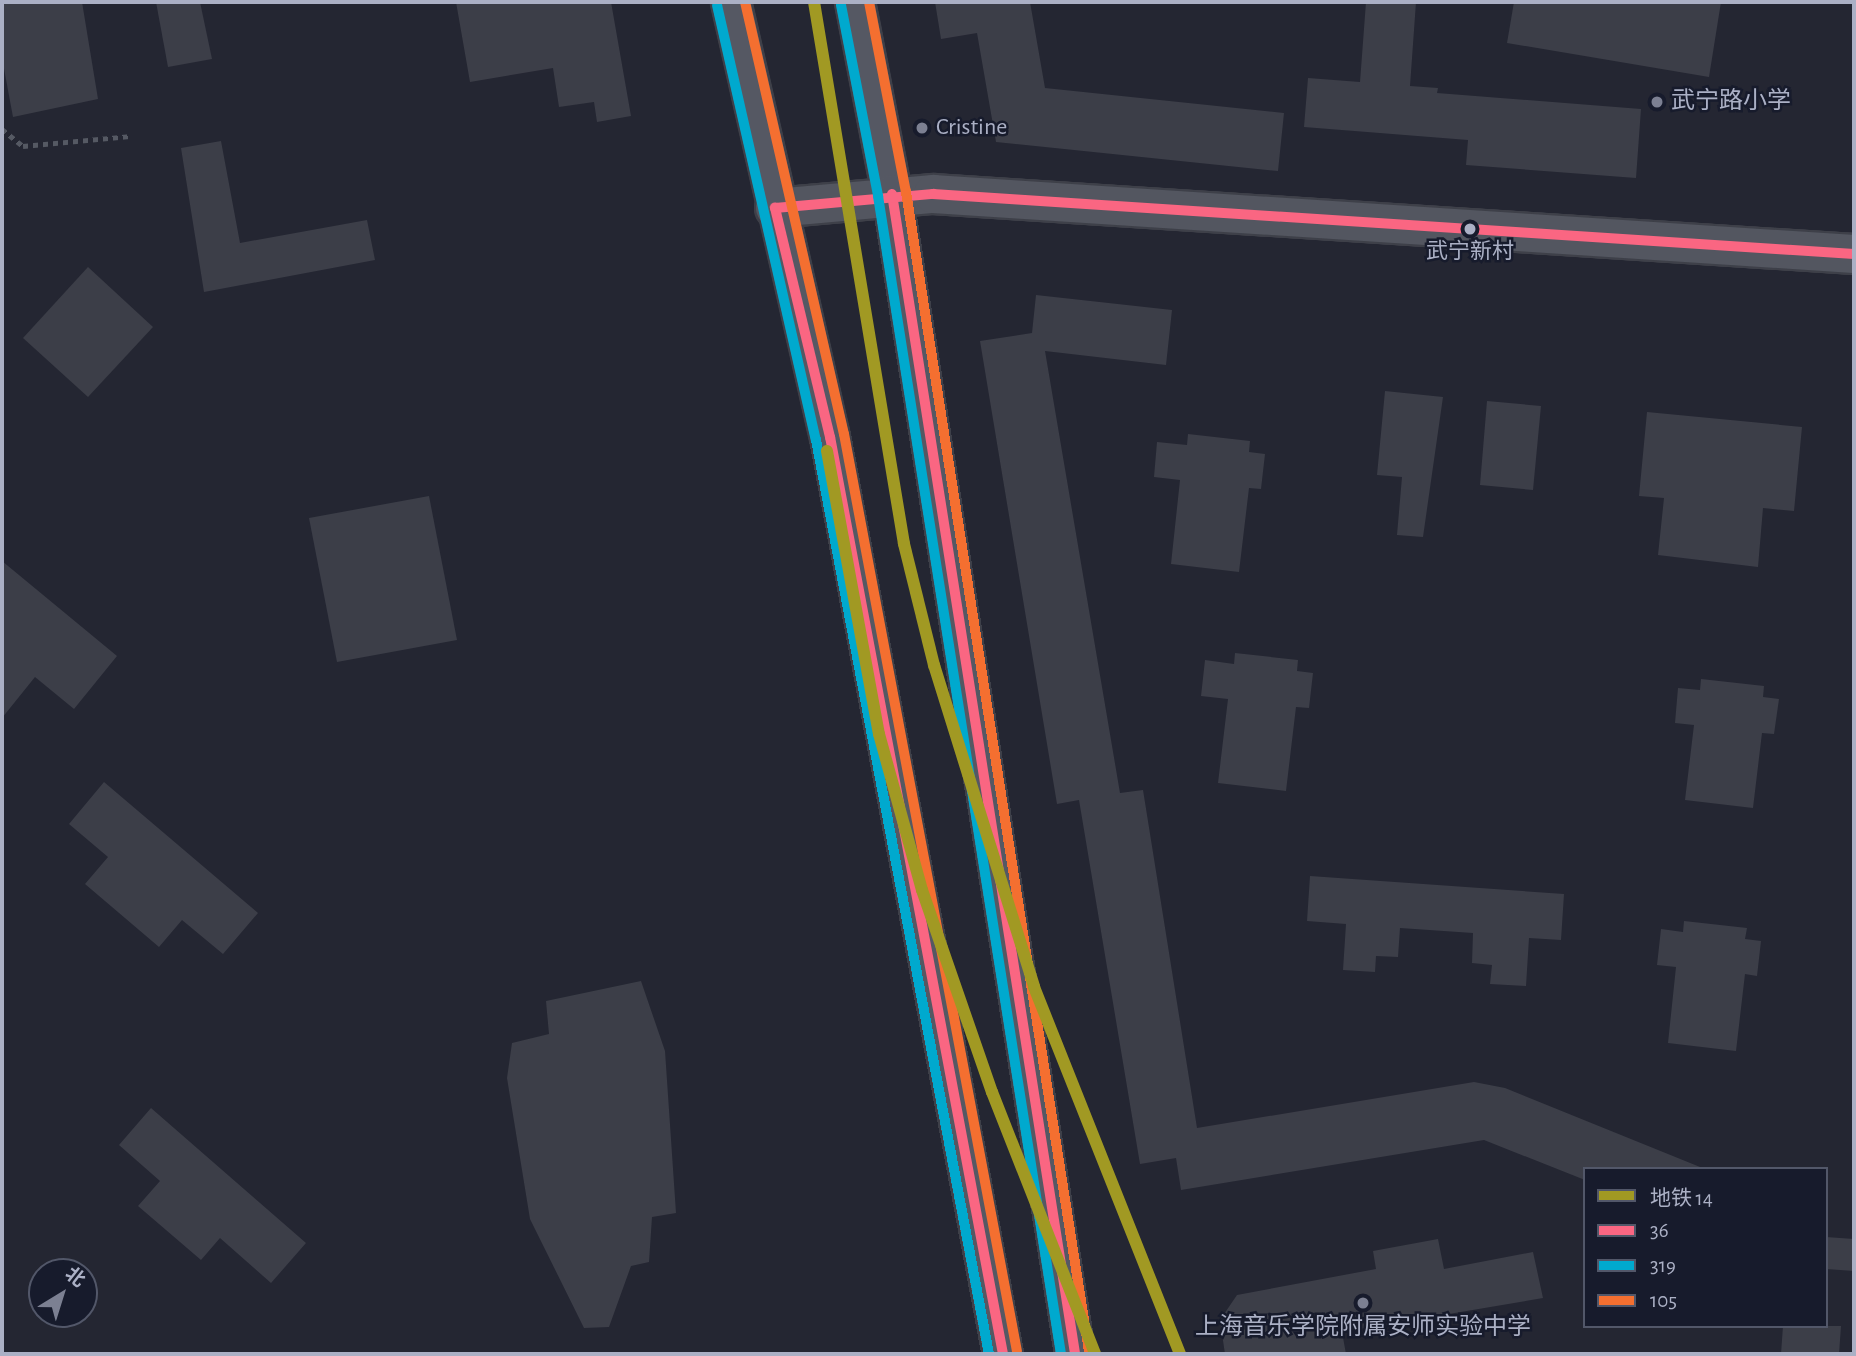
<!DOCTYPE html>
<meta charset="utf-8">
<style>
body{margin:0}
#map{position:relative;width:1856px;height:1356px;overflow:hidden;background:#242632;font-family:"Alegreya Sans","Noto Sans SC",sans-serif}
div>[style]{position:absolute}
.building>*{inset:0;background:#3c3e48}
.path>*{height:4.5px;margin-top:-2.25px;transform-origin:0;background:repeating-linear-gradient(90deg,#555963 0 5px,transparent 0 10px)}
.roads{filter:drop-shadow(2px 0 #3e4049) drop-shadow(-2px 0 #3e4049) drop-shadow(0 2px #3e4049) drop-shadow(0 -2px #3e4049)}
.minor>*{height:38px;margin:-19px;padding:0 19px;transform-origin:19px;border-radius:19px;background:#535660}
.major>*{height:38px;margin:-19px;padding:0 19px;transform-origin:19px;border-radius:19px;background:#555863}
.bus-1>*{height:10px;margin:-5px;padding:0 5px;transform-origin:5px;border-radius:5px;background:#fa6682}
.bus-2>*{height:10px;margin:-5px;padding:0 5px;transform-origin:5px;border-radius:5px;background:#00a9ce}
.bus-3>*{height:10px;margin:-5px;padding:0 5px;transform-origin:5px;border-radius:5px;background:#f46f30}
.metro-1>*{height:12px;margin:-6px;padding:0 6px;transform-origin:6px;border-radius:6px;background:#a19923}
.dots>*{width:19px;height:19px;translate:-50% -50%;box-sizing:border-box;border:4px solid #171b2c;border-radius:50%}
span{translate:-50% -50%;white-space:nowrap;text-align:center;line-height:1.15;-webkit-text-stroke:5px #171b2c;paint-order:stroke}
.bus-label{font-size:22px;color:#abb0c5}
.poi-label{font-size:24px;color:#abb0c5}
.left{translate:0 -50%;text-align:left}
.frame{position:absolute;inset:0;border:4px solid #abb0c5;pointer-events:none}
.legend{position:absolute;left:1583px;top:1167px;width:245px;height:161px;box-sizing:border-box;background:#171b2c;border:2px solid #525769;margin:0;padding:9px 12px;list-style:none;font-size:21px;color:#abb0c5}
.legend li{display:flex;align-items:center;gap:14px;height:35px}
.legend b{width:35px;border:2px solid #525769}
.north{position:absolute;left:28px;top:1258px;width:70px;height:70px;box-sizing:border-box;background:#171b2c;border:2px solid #525769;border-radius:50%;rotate:38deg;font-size:19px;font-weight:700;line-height:28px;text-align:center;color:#abb0c5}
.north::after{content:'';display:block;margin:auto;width:24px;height:32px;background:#7c8092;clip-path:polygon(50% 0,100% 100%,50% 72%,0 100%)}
</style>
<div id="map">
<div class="building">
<div style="clip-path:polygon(2px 2px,82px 2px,98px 99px,13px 117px,2px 58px)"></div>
<div style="clip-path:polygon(156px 2px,200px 2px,212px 59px,168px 67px)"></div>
<div style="clip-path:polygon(456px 2px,611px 2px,631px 116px,597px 122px,594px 102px,559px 107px,553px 68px,470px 82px)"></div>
<div style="clip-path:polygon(935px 2px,1030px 2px,1045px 88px,1284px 113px,1278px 171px,996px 142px,977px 33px,941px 39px)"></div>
<div style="clip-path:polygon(1366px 2px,1416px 2px,1410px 86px,1438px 88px,1437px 93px,1641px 109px,1636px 178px,1466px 165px,1468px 140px,1304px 127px,1308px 78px,1360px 82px)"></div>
<div style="clip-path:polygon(1514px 2px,1721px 2px,1709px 77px,1507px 43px)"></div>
<div style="clip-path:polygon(221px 141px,240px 243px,367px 220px,375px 260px,204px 292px,181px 148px)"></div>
<div style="clip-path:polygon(88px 267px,153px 327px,88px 397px,23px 338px)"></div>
<div style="clip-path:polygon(1036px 295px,1172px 310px,1166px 365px,1045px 351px,1120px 793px,1143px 790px,1197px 1128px,1474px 1082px,1505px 1088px,1705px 1169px,1585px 1169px,1585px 1180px,1484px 1140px,1181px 1190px,1176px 1158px,1140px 1164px,1079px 800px,1057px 804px,980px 341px,1032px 333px)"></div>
<div style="clip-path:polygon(1385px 391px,1443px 397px,1423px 537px,1397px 535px,1402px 477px,1377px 475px)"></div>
<div style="clip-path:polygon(1487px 401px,1541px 406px,1533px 490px,1480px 485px)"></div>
<div style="clip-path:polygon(1647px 412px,1802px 427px,1794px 511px,1763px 508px,1758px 567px,1658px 555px,1664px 498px,1639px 496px)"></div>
<div style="clip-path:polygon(1188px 434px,1250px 441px,1249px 452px,1265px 454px,1261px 489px,1249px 488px,1239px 572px,1171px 564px,1180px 480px,1154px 477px,1157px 442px,1187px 445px)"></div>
<div style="clip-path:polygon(429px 496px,457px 640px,337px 662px,309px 518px)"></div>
<div style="clip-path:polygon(2px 561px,117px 656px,74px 709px,35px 677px,2px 718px)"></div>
<div style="clip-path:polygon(1235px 653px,1298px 660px,1297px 671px,1313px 673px,1309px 708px,1296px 707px,1286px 791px,1218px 783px,1228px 699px,1201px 696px,1205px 660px,1234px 664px)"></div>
<div style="clip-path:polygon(1701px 679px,1764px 686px,1763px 697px,1779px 699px,1774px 734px,1762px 733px,1753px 808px,1685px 800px,1694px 725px,1675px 723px,1678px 688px,1700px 690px)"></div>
<div style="clip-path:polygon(104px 782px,258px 913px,223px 954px,182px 920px,159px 947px,85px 884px,108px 857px,69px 824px)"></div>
<div style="clip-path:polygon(1310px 876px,1564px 894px,1561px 940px,1529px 938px,1526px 986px,1490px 984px,1492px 965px,1472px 963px,1473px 933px,1400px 928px,1398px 957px,1376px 956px,1375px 972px,1343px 970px,1346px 924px,1307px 921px)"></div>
<div style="clip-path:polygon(1684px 921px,1747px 928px,1745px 939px,1761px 941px,1757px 976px,1745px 974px,1736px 1051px,1668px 1043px,1676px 967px,1657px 965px,1661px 929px,1683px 932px)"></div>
<div style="clip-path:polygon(641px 981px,665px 1051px,676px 1213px,652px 1217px,649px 1262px,631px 1266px,609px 1327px,584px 1328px,530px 1219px,507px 1078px,512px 1043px,549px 1034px,546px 1001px)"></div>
<div style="clip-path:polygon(151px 1108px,306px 1243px,271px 1283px,220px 1238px,201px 1260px,138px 1206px,160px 1181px,119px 1145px)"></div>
<div style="clip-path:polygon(1826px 1237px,1854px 1239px,1854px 1271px,1826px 1269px)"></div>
<div style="clip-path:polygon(1438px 1239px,1444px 1269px,1533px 1252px,1543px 1298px,1342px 1332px,1346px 1354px,1225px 1354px,1220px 1320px,1237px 1295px,1376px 1269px,1373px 1251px)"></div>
<div style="clip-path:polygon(1783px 1326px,1841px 1326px,1839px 1354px,1781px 1354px)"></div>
</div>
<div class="path">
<div style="left:2px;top:129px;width:27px;rotate:39deg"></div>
<div style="left:23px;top:146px;width:107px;rotate:-5.3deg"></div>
</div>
<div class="roads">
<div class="minor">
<div style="left:775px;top:208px;width:159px;rotate:-5.1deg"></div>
<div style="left:933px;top:194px;width:923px;rotate:3.73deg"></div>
</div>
<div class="major">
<div style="left:731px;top:2px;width:446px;rotate:77.2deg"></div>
<div style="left:830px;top:437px;width:933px;rotate:79.32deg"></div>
<div style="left:855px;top:2px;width:196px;rotate:79.1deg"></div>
<div style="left:892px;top:194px;width:1174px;rotate:81.03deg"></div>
</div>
</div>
<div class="bus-1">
<div style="left:892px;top:194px;width:1174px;rotate:81.03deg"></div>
<div style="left:1003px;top:1354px;width:933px;rotate:-100.68deg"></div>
<div style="left:830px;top:437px;width:236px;rotate:-103.5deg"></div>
<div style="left:775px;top:208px;width:159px;rotate:-5.1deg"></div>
<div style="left:933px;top:194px;width:923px;rotate:3.73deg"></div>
</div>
<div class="bus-2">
<div style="left:717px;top:5px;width:446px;rotate:77.2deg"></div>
<div style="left:816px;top:440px;width:930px;rotate:79.28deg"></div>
<div style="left:841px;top:5px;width:195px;rotate:79deg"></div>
<div style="left:878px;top:196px;width:1172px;rotate:81.02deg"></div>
</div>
<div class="bus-3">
<div style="left:745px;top:2px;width:443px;rotate:77.1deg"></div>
<div style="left:844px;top:434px;width:933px;rotate:79.32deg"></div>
<div style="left:869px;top:2px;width:194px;rotate:79deg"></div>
<div style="left:906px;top:192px;width:1174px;rotate:81.03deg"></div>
</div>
<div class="metro-1">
<div style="left:814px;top:2px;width:549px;rotate:80.57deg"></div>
<div style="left:904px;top:544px;width:125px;rotate:76.1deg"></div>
<div style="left:934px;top:665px;width:337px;rotate:72.7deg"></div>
<div style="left:1034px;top:987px;width:395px;rotate:68.3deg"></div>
<div style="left:827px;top:451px;width:288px;rotate:79.6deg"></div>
<div style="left:879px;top:734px;width:162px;rotate:74.6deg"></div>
<div style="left:922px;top:890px;width:214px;rotate:70.9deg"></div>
<div style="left:992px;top:1092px;width:282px;rotate:68.5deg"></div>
</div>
<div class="dots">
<div style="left:1657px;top:102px;background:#7c8092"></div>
<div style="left:922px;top:128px;background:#7c8092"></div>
<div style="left:1470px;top:229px;background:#abb0c5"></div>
<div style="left:1363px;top:1303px;background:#7c8092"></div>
</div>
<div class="bus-label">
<span style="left:1470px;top:252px">武宁新村</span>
</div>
<div class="poi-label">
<span class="left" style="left:1671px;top:102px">武宁路小学</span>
<span class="left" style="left:936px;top:128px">Cristine</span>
<span style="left:1363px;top:1328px">上海音乐学院附属安师实验中学</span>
</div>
<div class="frame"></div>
<ul class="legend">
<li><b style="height:9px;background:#a19923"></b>地铁 14</li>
<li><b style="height:9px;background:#fa6682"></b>36</li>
<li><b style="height:9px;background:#00a9ce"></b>319</li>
<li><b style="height:9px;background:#f46f30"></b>105</li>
</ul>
<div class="north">北</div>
</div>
